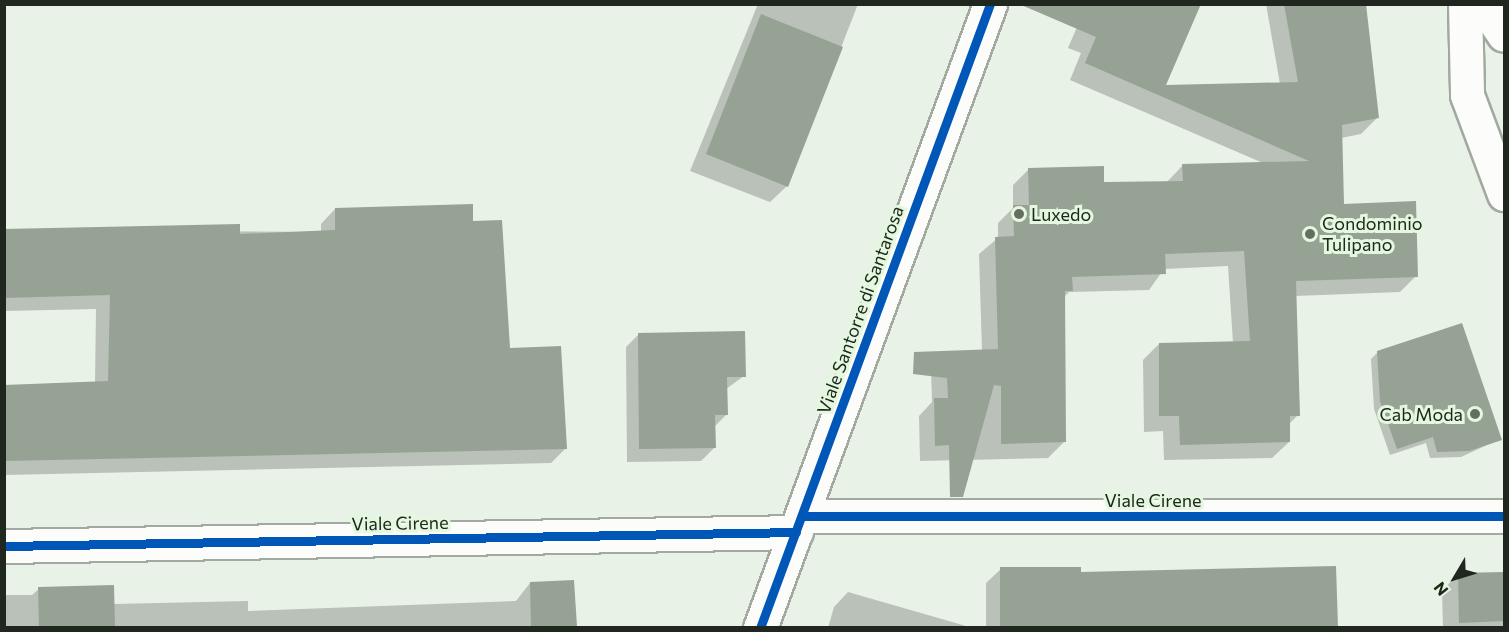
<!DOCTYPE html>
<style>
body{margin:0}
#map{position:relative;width:1509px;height:632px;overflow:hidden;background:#e8f2e6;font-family:Commissioner,sans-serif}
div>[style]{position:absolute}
.shadow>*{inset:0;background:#0003}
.building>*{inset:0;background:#96a294}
.roads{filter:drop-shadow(2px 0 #a1a9a0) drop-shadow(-2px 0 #a1a9a0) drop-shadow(0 2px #a1a9a0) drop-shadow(0 -2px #a1a9a0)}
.minor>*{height:33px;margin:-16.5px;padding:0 16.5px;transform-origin:16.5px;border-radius:16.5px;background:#fcfdfb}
.major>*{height:33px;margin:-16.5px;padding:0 16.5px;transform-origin:16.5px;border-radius:16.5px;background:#fcfdfb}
.cycleway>*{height:9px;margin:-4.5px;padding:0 4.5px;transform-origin:4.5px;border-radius:4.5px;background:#0057b8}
.dots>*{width:16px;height:16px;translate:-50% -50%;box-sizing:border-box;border:3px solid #e4f8e0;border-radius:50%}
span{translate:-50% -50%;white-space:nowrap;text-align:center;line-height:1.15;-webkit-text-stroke:6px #e4f8e0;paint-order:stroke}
.poi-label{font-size:18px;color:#20271e}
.left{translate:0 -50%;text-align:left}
.right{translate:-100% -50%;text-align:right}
.street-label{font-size:18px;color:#20271e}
.frame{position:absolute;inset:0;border:6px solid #20271e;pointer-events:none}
.north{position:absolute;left:1425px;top:548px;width:60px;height:60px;-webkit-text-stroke:4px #e4f8e0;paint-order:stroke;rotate:232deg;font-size:16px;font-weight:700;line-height:24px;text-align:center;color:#20271e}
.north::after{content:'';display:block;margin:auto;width:21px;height:27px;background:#20271e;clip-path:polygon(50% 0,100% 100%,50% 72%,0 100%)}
</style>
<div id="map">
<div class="shadow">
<div style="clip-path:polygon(758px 4px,858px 4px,787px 186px,770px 202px,690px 171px)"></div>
<div style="clip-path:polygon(1087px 4px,1164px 86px,1280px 84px,1266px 4px,1364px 4px,1378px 117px,1361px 134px,1341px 138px,1343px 205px,1416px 276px,1400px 292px,1295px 296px,1298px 415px,1288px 425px,1289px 442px,1272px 458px,1164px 460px,1163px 431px,1144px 432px,1143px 360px,1159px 344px,1233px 343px,1228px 266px,1164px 269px,1149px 290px,1069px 292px,1063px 298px,1064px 442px,1048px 458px,920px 461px,919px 416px,932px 402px,931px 368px,982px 351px,979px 254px,998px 238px,998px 223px,1013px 208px,1013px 185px,1029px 169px,1102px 184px,1167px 182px,1183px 165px,1263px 163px,1070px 80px,1081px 53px,1068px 48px)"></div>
<div style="clip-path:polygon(335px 209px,472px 222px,508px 350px,565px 449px,551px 463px,4px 475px,4px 386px,95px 383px,96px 309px,4px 311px,4px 230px,321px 232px,321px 224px)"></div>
<div style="clip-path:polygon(639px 334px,744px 376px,726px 389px,726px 415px,714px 427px,714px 448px,701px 461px,627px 462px,626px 347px)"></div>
<div style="clip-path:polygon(1378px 352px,1500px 439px,1461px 457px,1430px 458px,1426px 443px,1390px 455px,1374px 409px,1371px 359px)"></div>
<div style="clip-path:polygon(1334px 567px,1336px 628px,986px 628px,986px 583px,1001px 569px,1080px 574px)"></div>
<div style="clip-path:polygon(1459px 574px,1504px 574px,1504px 628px,1443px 628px,1442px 590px)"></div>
<div style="clip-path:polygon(573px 582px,575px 628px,4px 628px,4px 595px,32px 595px,39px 589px,113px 604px,248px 601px,248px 611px,516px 601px,530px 583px)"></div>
<div style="clip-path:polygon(848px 592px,973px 628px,828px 628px,834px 607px)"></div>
</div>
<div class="building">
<div style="clip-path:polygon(1019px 4px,1201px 4px,1166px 85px,1298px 82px,1284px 4px,1366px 4px,1379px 118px,1342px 125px,1344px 204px,1416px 201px,1418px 277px,1296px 281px,1300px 416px,1290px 416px,1290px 442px,1180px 445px,1179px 416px,1159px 416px,1159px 343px,1250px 341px,1244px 251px,1165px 254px,1166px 274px,1072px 277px,1073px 291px,1065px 291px,1066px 442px,1001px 444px,1001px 386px,994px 385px,963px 497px,950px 497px,949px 445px,935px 446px,934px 398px,948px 398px,947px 378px,913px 374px,914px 352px,998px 349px,995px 237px,1014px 236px,1013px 205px,1029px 205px,1028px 168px,1104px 166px,1104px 182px,1183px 181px,1182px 164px,1309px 161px,1085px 63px,1096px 37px)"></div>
<div style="clip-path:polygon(761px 14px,843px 47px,788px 187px,706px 154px)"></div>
<div style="clip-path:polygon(473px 204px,473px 221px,502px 220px,510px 348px,561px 346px,567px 449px,4px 461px,4px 385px,108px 381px,110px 295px,4px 298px,4px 229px,240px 224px,240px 234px,335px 230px,335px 208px)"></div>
<div style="clip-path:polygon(1462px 323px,1502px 440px,1469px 451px,1437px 452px,1433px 437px,1397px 449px,1380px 401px,1377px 351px)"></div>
<div style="clip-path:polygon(745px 331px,746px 377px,727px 377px,728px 415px,715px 415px,716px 448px,639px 449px,638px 333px)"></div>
<div style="clip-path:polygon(1336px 566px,1338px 627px,1000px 627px,1000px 567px,1081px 567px,1081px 572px)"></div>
<div style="clip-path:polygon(1504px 572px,1504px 621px,1459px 623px,1458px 573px)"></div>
<div style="clip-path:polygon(574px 580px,577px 627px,531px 627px,530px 582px)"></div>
<div style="clip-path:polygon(114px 585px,115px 627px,39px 627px,38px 587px)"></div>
</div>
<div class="roads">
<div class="minor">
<div style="left:1465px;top:4px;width:91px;rotate:88.7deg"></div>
<div style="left:1467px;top:95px;width:106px;rotate:69.5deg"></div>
<div style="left:802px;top:516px;width:702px"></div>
<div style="left:4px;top:546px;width:792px;rotate:-1.01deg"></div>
<div style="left:760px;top:628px;width:665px;rotate:-69.77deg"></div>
</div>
<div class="major">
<div style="left:1483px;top:4px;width:37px;rotate:56deg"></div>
</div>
</div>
<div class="cycleway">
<div style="left:802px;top:516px;width:702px"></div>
<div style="left:4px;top:546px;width:792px;rotate:-1.01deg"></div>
<div style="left:760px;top:628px;width:665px;rotate:-69.77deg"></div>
</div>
<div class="dots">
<div style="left:1019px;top:214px;background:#666e64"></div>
<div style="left:1310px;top:234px;background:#666e64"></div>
<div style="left:1475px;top:414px;background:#666e64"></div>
</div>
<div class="poi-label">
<span class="left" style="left:1031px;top:214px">Luxedo</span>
<span class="left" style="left:1322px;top:234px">Condominio<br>Tulipano</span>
<span class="right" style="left:1463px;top:414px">Cab Moda</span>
</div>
<div class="street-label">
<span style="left:860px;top:310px;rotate:-70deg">Viale Santorre di Santarosa</span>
<span style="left:1153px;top:500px">Viale Cirene</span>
<span style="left:400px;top:523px;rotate:-1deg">Viale Cirene</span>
</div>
<div class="frame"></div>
<div class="north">N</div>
</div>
